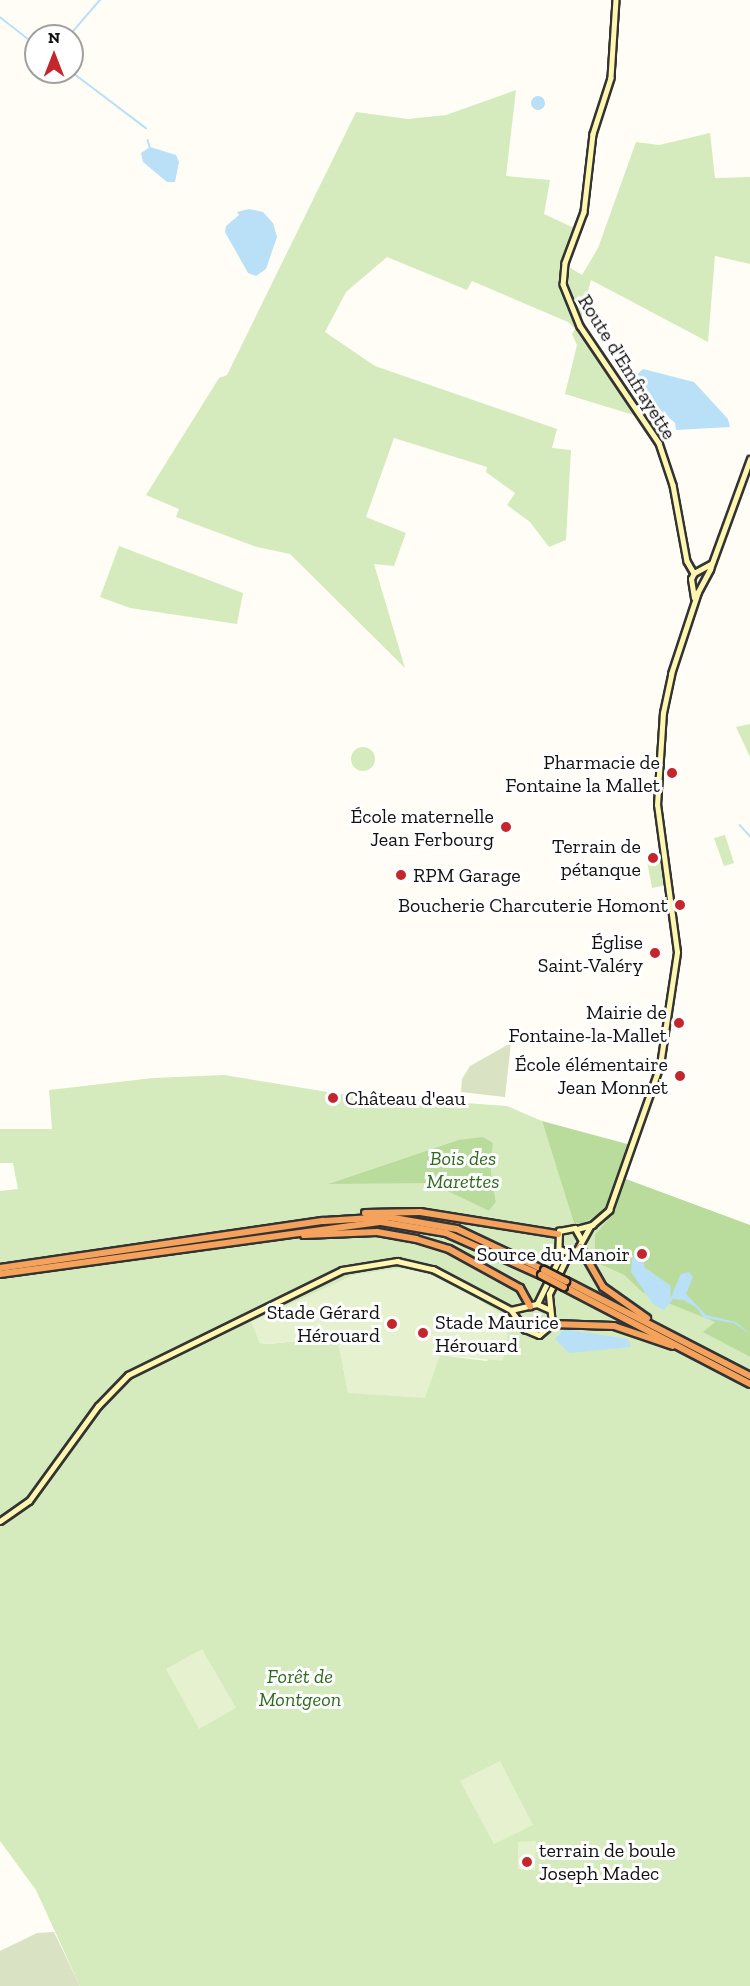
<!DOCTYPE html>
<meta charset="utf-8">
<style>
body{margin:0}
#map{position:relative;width:750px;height:1986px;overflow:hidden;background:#fffdf5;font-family:"Zilla Slab",serif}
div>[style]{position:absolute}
.green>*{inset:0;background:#d5ebbd}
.round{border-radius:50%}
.forest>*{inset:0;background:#b9dc9c}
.cemetery>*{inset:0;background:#d9e3c4}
.pitch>*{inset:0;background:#e6f2cf}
.water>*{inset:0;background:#b9e0f7}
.stream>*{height:1.5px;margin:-0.75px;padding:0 0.75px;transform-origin:0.75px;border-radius:0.75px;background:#b9e0f7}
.roads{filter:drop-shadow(2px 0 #333) drop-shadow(-2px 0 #333) drop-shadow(0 2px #333) drop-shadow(0 -2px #333)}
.secondary>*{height:4.5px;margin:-2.25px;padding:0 2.25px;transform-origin:2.25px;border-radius:2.25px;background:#fff6b0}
.highway>*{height:6px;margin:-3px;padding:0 3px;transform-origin:3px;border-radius:3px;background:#f5a25d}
.bridges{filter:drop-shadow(2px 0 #222) drop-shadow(-2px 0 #222) drop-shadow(0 2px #222) drop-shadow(0 -2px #222)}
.highway-bridge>*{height:6px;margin:-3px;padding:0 3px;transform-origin:3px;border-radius:3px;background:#f5a25d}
.dots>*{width:16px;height:16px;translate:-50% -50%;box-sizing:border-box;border:3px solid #fff;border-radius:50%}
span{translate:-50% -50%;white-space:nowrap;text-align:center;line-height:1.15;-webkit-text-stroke:6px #fff;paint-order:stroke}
.street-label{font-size:20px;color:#111}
.poi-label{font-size:20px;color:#111}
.right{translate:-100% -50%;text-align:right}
.left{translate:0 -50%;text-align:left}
.park-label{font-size:20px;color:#2f6b1f;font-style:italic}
.north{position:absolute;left:24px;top:24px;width:60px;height:60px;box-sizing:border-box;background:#fff;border:2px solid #a0a0a0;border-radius:50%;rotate:0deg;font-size:16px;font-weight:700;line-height:24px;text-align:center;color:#111}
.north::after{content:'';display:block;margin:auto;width:21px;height:27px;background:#c4262e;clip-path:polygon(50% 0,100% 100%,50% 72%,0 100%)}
</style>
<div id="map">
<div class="green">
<div style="clip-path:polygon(516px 90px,506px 176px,550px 180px,544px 214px,574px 228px,564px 264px,582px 275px,598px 248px,636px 142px,659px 145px,710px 133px,715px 178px,750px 177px,750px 264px,715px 256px,708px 342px,591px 280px,579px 327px,640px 417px,565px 394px,577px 345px,572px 334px,575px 329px,568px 322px,472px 281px,467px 290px,387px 257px,346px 292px,325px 332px,375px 366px,557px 429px,552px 448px,571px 450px,566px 540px,549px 547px,530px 522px,507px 505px,515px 493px,486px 472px,487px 467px,394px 438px,366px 517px,406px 533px,394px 566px,374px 564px,405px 668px,290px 554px,257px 547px,176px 517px,179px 509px,146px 495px,219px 378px,227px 375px,356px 112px,408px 119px,446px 115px)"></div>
<div style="clip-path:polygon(119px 546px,243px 593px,237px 624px,130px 608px,100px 597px)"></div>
<div style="clip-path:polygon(750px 724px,750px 757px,736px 727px)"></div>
<div class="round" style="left:351px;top:747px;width:24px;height:24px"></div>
<div style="clip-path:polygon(725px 835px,734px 863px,724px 866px,714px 838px)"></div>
<div style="clip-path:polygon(660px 853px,666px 885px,652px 888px,646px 856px)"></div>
<div style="clip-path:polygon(evenodd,224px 1075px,340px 1094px,507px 1106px,542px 1121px,574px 1222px,602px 1211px,613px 1216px,595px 1234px,595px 1262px,624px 1275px,643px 1293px,716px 1322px,704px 1332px,750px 1357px,750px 1986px,80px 1986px,36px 1890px,0 1841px,0 1191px,18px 1189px,13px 1163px,0 1163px,0 1129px,52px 1129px,49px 1090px,153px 1078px,224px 1075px,458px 1140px,493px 1143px,491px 1171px,496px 1202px,489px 1211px,430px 1183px,331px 1183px,458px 1140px,224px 1075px,404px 1268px,452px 1282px,510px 1321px,487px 1361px,440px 1355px,348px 1392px,336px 1329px,306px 1340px,269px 1344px,260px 1343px,252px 1322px,355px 1275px,404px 1268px)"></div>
</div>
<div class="forest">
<div style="clip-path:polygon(542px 1121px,631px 1145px,626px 1179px,750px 1225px,750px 1357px,703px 1332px,715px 1322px,643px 1293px,624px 1275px,595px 1262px,595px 1234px,612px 1216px,602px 1211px,584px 1223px,574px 1223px)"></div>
<div style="clip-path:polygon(483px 1137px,493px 1143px,491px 1171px,496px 1202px,489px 1211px,430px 1183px,328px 1184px,458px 1140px)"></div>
</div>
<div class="cemetery">
<div style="clip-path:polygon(511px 1043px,505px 1097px,461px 1092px,462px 1079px,470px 1066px)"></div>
<div style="clip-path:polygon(54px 1932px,80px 1986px,0 1986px,0 1951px,37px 1933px)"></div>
</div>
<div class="pitch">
<div style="clip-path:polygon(404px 1268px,452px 1282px,510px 1320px,503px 1361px,440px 1355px,425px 1398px,348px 1393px,336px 1329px,306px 1340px,269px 1344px,260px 1343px,251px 1322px,355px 1275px)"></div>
<div style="clip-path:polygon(202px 1649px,236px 1708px,199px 1729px,166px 1669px)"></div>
<div style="clip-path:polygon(500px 1761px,533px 1825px,494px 1844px,460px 1781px)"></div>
<div style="clip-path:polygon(536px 1841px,535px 1870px,518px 1869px,518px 1842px)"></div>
</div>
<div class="water">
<div class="round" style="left:531px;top:96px;width:14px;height:14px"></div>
<div style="clip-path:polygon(150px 147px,176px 155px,179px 162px,175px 182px,167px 182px,143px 162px,141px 153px)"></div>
<div style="clip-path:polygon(249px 209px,263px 212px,273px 223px,277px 237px,266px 269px,256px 276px,248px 273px,225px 232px,226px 226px,239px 215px,237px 212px)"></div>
<div style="clip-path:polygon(643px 369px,694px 382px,728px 419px,730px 427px,676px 430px,675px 423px,637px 389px,633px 378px)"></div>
<div style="clip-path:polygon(641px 1251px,644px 1253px,644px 1267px,671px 1286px,670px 1299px,681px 1274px,689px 1272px,693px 1277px,686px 1294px,706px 1315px,736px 1322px,750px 1334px,734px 1323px,704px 1318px,696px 1307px,683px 1300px,673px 1299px,664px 1310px,653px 1304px,631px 1272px,632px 1259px)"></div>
<div style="clip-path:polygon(564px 1329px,628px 1339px,631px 1347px,569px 1353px,555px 1339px)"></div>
</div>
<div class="stream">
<div style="left:0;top:17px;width:46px;rotate:37.9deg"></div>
<div style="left:69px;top:36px;width:48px;rotate:-49.3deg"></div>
<div style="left:72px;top:72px;width:93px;rotate:37.1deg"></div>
<div style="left:148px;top:140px;width:7px;rotate:74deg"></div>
<div style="left:740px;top:825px;width:15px;rotate:48deg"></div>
</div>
<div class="roads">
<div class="secondary">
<div style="left:616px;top:0;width:78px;rotate:93.7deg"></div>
<div style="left:611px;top:78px;width:59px;rotate:107.8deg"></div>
<div style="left:593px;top:134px;width:79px;rotate:96.6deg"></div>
<div style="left:584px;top:212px;width:54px;rotate:110.4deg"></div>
<div style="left:565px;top:263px;width:21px;rotate:95deg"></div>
<div style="left:563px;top:284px;width:45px;rotate:68deg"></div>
<div style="left:580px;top:326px;width:141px;rotate:56deg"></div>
<div style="left:659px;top:443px;width:44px;rotate:71.6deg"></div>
<div style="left:673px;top:485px;width:77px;rotate:79.6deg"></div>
<div style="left:687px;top:561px;width:14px;rotate:60deg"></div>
<div style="left:694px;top:573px;width:19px;rotate:-28deg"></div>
<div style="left:694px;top:598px;width:19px;rotate:-99deg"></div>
<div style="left:691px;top:579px;width:7px;rotate:-63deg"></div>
<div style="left:577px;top:1229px;width:16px;rotate:-15deg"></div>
<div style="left:592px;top:1225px;width:23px;rotate:-41deg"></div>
<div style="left:609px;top:1210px;width:154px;rotate:-70.6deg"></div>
<div style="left:660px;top:1065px;width:114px;rotate:-81.4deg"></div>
<div style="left:677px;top:952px;width:148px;rotate:-97.7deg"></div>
<div style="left:657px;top:805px;width:92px;rotate:-86.3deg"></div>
<div style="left:663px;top:713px;width:40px;rotate:-78deg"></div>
<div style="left:671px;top:674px;width:86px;rotate:-71.8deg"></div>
<div style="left:698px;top:592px;width:26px;rotate:-62deg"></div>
<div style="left:710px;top:569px;width:117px;rotate:-70deg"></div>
<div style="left:560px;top:1249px;width:10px;rotate:24deg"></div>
<div style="left:569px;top:1253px;width:9px;rotate:-21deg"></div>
<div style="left:577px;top:1250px;width:26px;rotate:-61deg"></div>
<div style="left:537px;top:1304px;width:48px;rotate:-64deg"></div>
<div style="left:558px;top:1261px;width:30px;rotate:-88deg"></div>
<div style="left:559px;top:1231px;width:16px;rotate:-11deg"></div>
<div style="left:575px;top:1228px;width:14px;rotate:60deg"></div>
<div style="left:511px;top:1310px;width:27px;rotate:-13deg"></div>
<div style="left:537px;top:1304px;width:12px;rotate:24deg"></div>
<div style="left:0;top:1521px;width:35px;rotate:-35deg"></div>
<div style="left:29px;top:1501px;width:117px;rotate:-54deg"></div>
<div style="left:98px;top:1406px;width:43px;rotate:-45.9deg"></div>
<div style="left:128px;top:1375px;width:238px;rotate:-26.1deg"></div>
<div style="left:342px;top:1270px;width:56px;rotate:-9.3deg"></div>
<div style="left:397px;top:1261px;width:37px;rotate:13deg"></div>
<div style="left:433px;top:1269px;width:88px;rotate:27.7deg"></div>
<div style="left:511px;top:1310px;width:24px;rotate:54deg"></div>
<div style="left:525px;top:1329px;width:15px;rotate:23deg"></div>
<div style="left:539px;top:1335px;width:17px;rotate:-40deg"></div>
<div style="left:552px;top:1324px;width:30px;rotate:-96deg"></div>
<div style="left:549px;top:1294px;width:46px;rotate:-64deg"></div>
</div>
<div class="highway">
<div style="left:365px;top:1213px;width:55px;rotate:-1deg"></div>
<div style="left:420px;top:1212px;width:140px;rotate:9.1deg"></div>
<div style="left:304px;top:1235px;width:73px;rotate:-2.4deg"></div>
<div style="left:377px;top:1232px;width:40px;rotate:10deg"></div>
<div style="left:416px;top:1239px;width:34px;rotate:17deg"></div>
<div style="left:449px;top:1249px;width:81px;rotate:28.8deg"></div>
<div style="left:520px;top:1288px;width:21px;rotate:61deg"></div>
<div style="left:580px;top:1247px;width:46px;rotate:60.1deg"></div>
<div style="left:603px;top:1287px;width:54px;rotate:35.2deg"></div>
<div style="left:0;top:1268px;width:327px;rotate:-8.3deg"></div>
<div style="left:324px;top:1221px;width:64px;rotate:-3.6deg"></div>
<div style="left:388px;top:1217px;width:70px;rotate:9.9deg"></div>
<div style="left:457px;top:1229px;width:96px;rotate:25.2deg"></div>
<div style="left:0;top:1274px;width:385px;rotate:-7.8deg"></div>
<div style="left:381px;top:1222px;width:66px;rotate:9.6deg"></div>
<div style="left:446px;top:1233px;width:104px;rotate:23.9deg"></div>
<div style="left:566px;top:1281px;width:207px;rotate:27.3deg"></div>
<div style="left:564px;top:1287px;width:210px;rotate:27.5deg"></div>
<div style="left:552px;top:1324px;width:62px;rotate:1.8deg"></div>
<div style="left:614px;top:1326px;width:62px;rotate:18.7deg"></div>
</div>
</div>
<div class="bridges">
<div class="highway-bridge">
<div style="left:544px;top:1270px;width:25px;rotate:27deg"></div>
<div style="left:541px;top:1275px;width:26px;rotate:28deg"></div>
</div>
</div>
<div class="dots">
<div style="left:672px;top:773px;background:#c4262e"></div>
<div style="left:506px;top:827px;background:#c4262e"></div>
<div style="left:653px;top:858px;background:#c4262e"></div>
<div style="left:401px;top:875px;background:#c4262e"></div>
<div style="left:680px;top:905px;background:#c4262e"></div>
<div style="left:655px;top:953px;background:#c4262e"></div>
<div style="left:679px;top:1023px;background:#c4262e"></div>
<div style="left:680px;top:1076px;background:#c4262e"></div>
<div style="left:333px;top:1098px;background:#c4262e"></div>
<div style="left:642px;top:1254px;background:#c4262e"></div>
<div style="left:392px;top:1324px;background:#c4262e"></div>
<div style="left:423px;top:1333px;background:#c4262e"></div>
<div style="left:527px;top:1862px;background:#c4262e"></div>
</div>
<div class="street-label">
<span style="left:627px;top:367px;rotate:58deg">Route d'Emfrayette</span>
</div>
<div class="poi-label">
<span class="right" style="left:660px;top:774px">Pharmacie de<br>Fontaine la Mallet</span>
<span class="right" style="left:494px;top:828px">École maternelle<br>Jean Ferbourg</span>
<span class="right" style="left:641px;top:858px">Terrain de<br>pétanque</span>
<span class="left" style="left:413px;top:875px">RPM Garage</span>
<span class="right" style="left:668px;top:905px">Boucherie Charcuterie Homont</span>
<span class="right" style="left:643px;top:954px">Église<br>Saint-Valéry</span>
<span class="right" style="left:667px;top:1024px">Mairie de<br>Fontaine-la-Mallet</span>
<span class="right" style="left:668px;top:1076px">École élémentaire<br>Jean Monnet</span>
<span class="left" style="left:345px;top:1098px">Château d'eau</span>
<span class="right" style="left:630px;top:1254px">Source du Manoir</span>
<span class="right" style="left:380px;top:1324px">Stade Gérard<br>Hérouard</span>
<span class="left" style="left:435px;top:1334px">Stade Maurice<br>Hérouard</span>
<span class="left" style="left:539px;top:1862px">terrain de boule<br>Joseph Madec</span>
</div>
<div class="park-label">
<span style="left:463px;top:1170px">Bois des<br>Marettes</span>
<span style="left:300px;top:1688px">Forêt de<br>Montgeon</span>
</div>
<div class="north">N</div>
</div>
